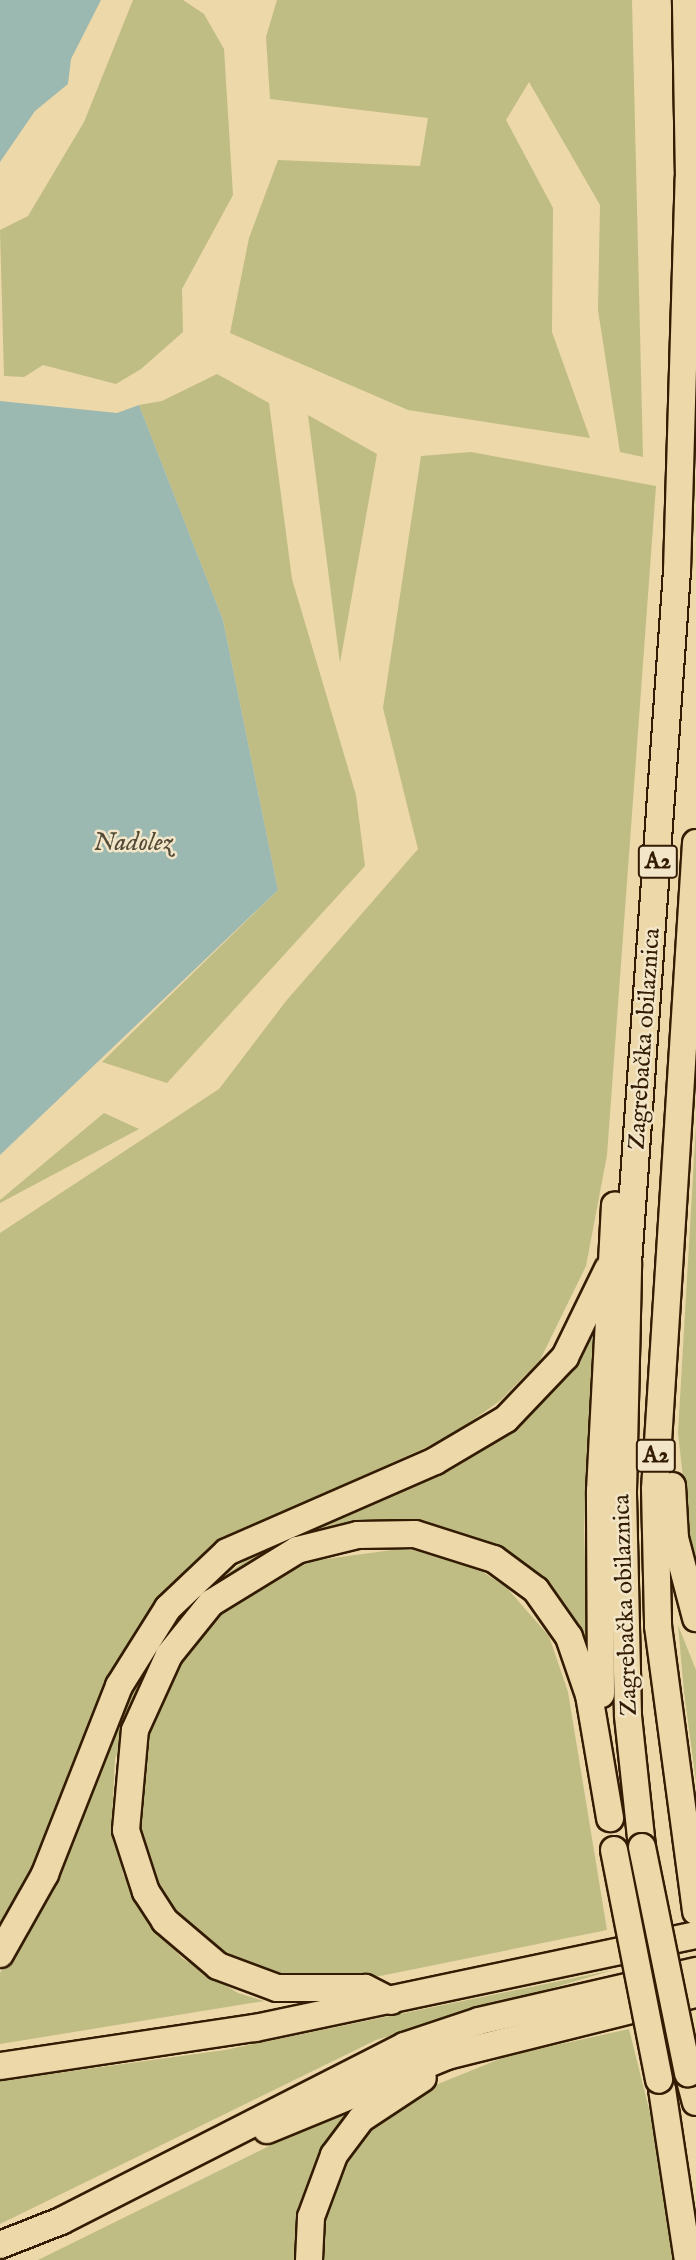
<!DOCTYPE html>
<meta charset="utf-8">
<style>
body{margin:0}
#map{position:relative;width:696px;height:2260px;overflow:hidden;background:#edd8aa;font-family:"IM FELL English",serif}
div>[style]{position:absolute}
.green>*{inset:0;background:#bfbc84}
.water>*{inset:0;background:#9bb8b1}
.roads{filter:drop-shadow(2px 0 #331c03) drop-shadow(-2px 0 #331c03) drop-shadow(0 2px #331c03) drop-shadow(0 -2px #331c03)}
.highway>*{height:26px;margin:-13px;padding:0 13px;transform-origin:13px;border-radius:13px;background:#edd8aa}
.bridges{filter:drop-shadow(2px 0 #331c03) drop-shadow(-2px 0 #331c03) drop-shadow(0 2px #331c03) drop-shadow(0 -2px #331c03)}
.highway-bridge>*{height:26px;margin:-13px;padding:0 13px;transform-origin:13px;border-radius:13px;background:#edd8aa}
span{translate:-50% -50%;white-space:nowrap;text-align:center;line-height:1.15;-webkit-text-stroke:5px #f3e6c8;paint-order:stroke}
.shield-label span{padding:2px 5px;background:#f3e6c8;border:2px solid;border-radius:5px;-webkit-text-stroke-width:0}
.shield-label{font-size:23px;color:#331c03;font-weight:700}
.street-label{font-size:24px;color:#331c03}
.water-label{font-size:26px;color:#524b37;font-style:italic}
</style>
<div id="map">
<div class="green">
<div style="clip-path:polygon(133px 0,183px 0,204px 14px,224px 49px,233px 195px,182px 289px,183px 332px,141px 369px,116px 384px,43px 365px,24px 377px,4px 376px,0 230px,28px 216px,84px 122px)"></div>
<div style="clip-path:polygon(277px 0,632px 0,643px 457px,620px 452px,598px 310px,600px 205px,529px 82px,506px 120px,553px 208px,552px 332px,590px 438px,408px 410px,230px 333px,249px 238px,278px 160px,420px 166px,428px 118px,270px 99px,266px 37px)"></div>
<div style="clip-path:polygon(217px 374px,269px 403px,292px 579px,356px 795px,365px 866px,167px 1083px,102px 1062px,278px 890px,223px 620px,139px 405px,162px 401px)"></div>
<div style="clip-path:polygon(308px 415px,377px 454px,340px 663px)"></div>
<div style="clip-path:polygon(471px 452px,656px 486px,607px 1155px,586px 1266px,540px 1360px,501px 1400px,449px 1437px,232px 1535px,171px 1584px,110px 1673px,31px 1876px,0 1932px,0 1233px,219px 1089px,286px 1001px,418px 849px,383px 708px,421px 456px)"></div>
<div style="clip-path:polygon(104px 1113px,139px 1129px,0 1203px,0 1200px)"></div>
<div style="clip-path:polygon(696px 1124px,696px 1594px,678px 1433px)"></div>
<div style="clip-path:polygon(595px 1320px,584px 1528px,588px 1659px,496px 1547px,423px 1524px,307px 1535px,271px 1550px,203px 1595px,164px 1639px,197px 1597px,247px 1559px,445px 1473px,497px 1442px,533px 1412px)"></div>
<div style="clip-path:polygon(407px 1548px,477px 1568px,507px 1588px,549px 1636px,568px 1692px,607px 1930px,380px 1976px,328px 1979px,260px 1970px,198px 1937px,160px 1891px,136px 1814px,148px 1733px,185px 1654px,230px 1605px,311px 1561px)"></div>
<div style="clip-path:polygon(678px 1625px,696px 1670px,696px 1782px,684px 1692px)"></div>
<div style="clip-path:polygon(161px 1642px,142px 1675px,115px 1759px,112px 1817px,123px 1874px,144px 1914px,182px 1958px,238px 1993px,264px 2001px,0 2044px,0 1973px,54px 1886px,125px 1700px)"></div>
<div style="clip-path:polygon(613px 1970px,376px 2040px,0 2224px,0 2081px,225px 2050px)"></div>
<div style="clip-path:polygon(629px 2029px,659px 2149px,672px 2260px,320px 2260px,323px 2217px,347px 2157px,369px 2128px,411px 2095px,507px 2056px)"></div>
<div style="clip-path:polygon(393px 2085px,328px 2141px,313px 2167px,302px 2201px,297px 2260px,38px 2260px)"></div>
</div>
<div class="water">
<div style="clip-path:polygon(0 0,101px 0,71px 59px,68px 84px,35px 111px,0 162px)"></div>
<div style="clip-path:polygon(0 401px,117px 413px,139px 405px,223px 620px,278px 890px,0 1155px)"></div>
</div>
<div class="roads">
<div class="highway">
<div style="left:696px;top:843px;width:647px;rotate:93.63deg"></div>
<div style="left:655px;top:1489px;width:137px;rotate:88.7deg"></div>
<div style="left:658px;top:1626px;width:288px;rotate:82.4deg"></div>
<div style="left:672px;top:1486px;width:52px;rotate:86.7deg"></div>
<div style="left:675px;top:1538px;width:83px;rotate:75.3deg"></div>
<div style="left:601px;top:1694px;width:203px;rotate:-90.3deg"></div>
<div style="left:600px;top:1491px;width:286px;rotate:-87deg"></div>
<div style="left:642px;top:1847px;width:133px;rotate:-96.1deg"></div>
<div style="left:628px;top:1715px;width:224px;rotate:-91.3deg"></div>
<div style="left:623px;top:1491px;width:228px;rotate:-88.7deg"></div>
<div style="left:628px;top:1263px;width:694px;rotate:-85.95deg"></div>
<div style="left:677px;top:571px;width:393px;rotate:-88.3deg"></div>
<div style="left:689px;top:178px;width:178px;rotate:-91deg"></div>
<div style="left:0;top:1954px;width:92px;rotate:-60.6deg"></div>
<div style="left:45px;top:1874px;width:202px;rotate:-68.5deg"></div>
<div style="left:119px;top:1686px;width:92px;rotate:-57.9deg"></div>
<div style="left:168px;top:1608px;width:81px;rotate:-43.5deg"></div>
<div style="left:227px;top:1552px;width:227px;rotate:-23.6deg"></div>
<div style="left:435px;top:1461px;width:82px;rotate:-30.6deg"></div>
<div style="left:506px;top:1419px;width:86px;rotate:-46.4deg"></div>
<div style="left:565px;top:1357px;width:98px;rotate:-64deg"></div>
<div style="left:391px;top:2001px;width:29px;rotate:-153deg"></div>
<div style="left:365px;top:1988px;width:88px;rotate:180deg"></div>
<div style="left:277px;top:1988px;width:63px;rotate:-159.6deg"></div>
<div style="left:218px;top:1966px;width:70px;rotate:-139.7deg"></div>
<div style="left:165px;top:1921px;width:35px;rotate:-123deg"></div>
<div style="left:146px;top:1892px;width:65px;rotate:-107.9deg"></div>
<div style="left:126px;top:1830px;width:100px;rotate:-84.9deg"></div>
<div style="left:135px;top:1730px;width:82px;rotate:-65.6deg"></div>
<div style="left:169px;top:1655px;width:67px;rotate:-51.1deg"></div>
<div style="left:211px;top:1603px;width:101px;rotate:-31.6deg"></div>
<div style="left:297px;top:1550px;width:63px;rotate:-13.8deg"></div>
<div style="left:358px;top:1535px;width:57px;rotate:-1deg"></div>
<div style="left:415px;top:1534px;width:83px;rotate:17.6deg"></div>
<div style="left:494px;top:1559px;width:52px;rotate:36.4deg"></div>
<div style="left:536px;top:1590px;width:57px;rotate:54.9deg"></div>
<div style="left:569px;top:1637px;width:61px;rotate:71deg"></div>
<div style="left:589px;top:1695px;width:125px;rotate:80.3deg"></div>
<div style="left:0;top:2066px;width:258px;rotate:-8.5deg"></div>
<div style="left:255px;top:2028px;width:451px;rotate:-11.9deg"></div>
<div style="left:688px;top:2073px;width:30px;rotate:75deg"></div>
<div style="left:662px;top:2089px;width:173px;rotate:81.4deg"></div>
<div style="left:267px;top:2130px;width:195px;rotate:-22.3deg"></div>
<div style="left:447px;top:2056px;width:257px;rotate:-14deg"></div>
<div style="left:0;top:2245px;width:66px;rotate:-21.5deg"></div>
<div style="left:61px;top:2221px;width:385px;rotate:-27deg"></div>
<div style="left:404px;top:2046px;width:79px;rotate:-18.4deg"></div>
<div style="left:479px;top:2021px;width:223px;rotate:-13deg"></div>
<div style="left:309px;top:2260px;width:43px;rotate:-87.3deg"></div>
<div style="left:311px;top:2217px;width:66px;rotate:-69.6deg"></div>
<div style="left:334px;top:2155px;width:45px;rotate:-53.1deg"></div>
<div style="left:361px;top:2119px;width:74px;rotate:-33.5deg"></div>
</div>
</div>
<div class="bridges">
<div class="highway-bridge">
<div style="left:642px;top:1847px;width:231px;rotate:78.5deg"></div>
<div style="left:614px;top:1850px;width:234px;rotate:78.9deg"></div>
</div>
</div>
<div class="shield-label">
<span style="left:658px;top:862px">A2</span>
<span style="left:656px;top:1456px">A2</span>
</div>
<div class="street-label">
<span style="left:645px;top:1039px;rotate:-86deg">Zagrebačka obilaznica</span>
<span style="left:626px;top:1605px;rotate:-92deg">Zagrebačka obilaznica</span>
</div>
<div class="water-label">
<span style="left:133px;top:843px">Nadolez</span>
</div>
</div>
